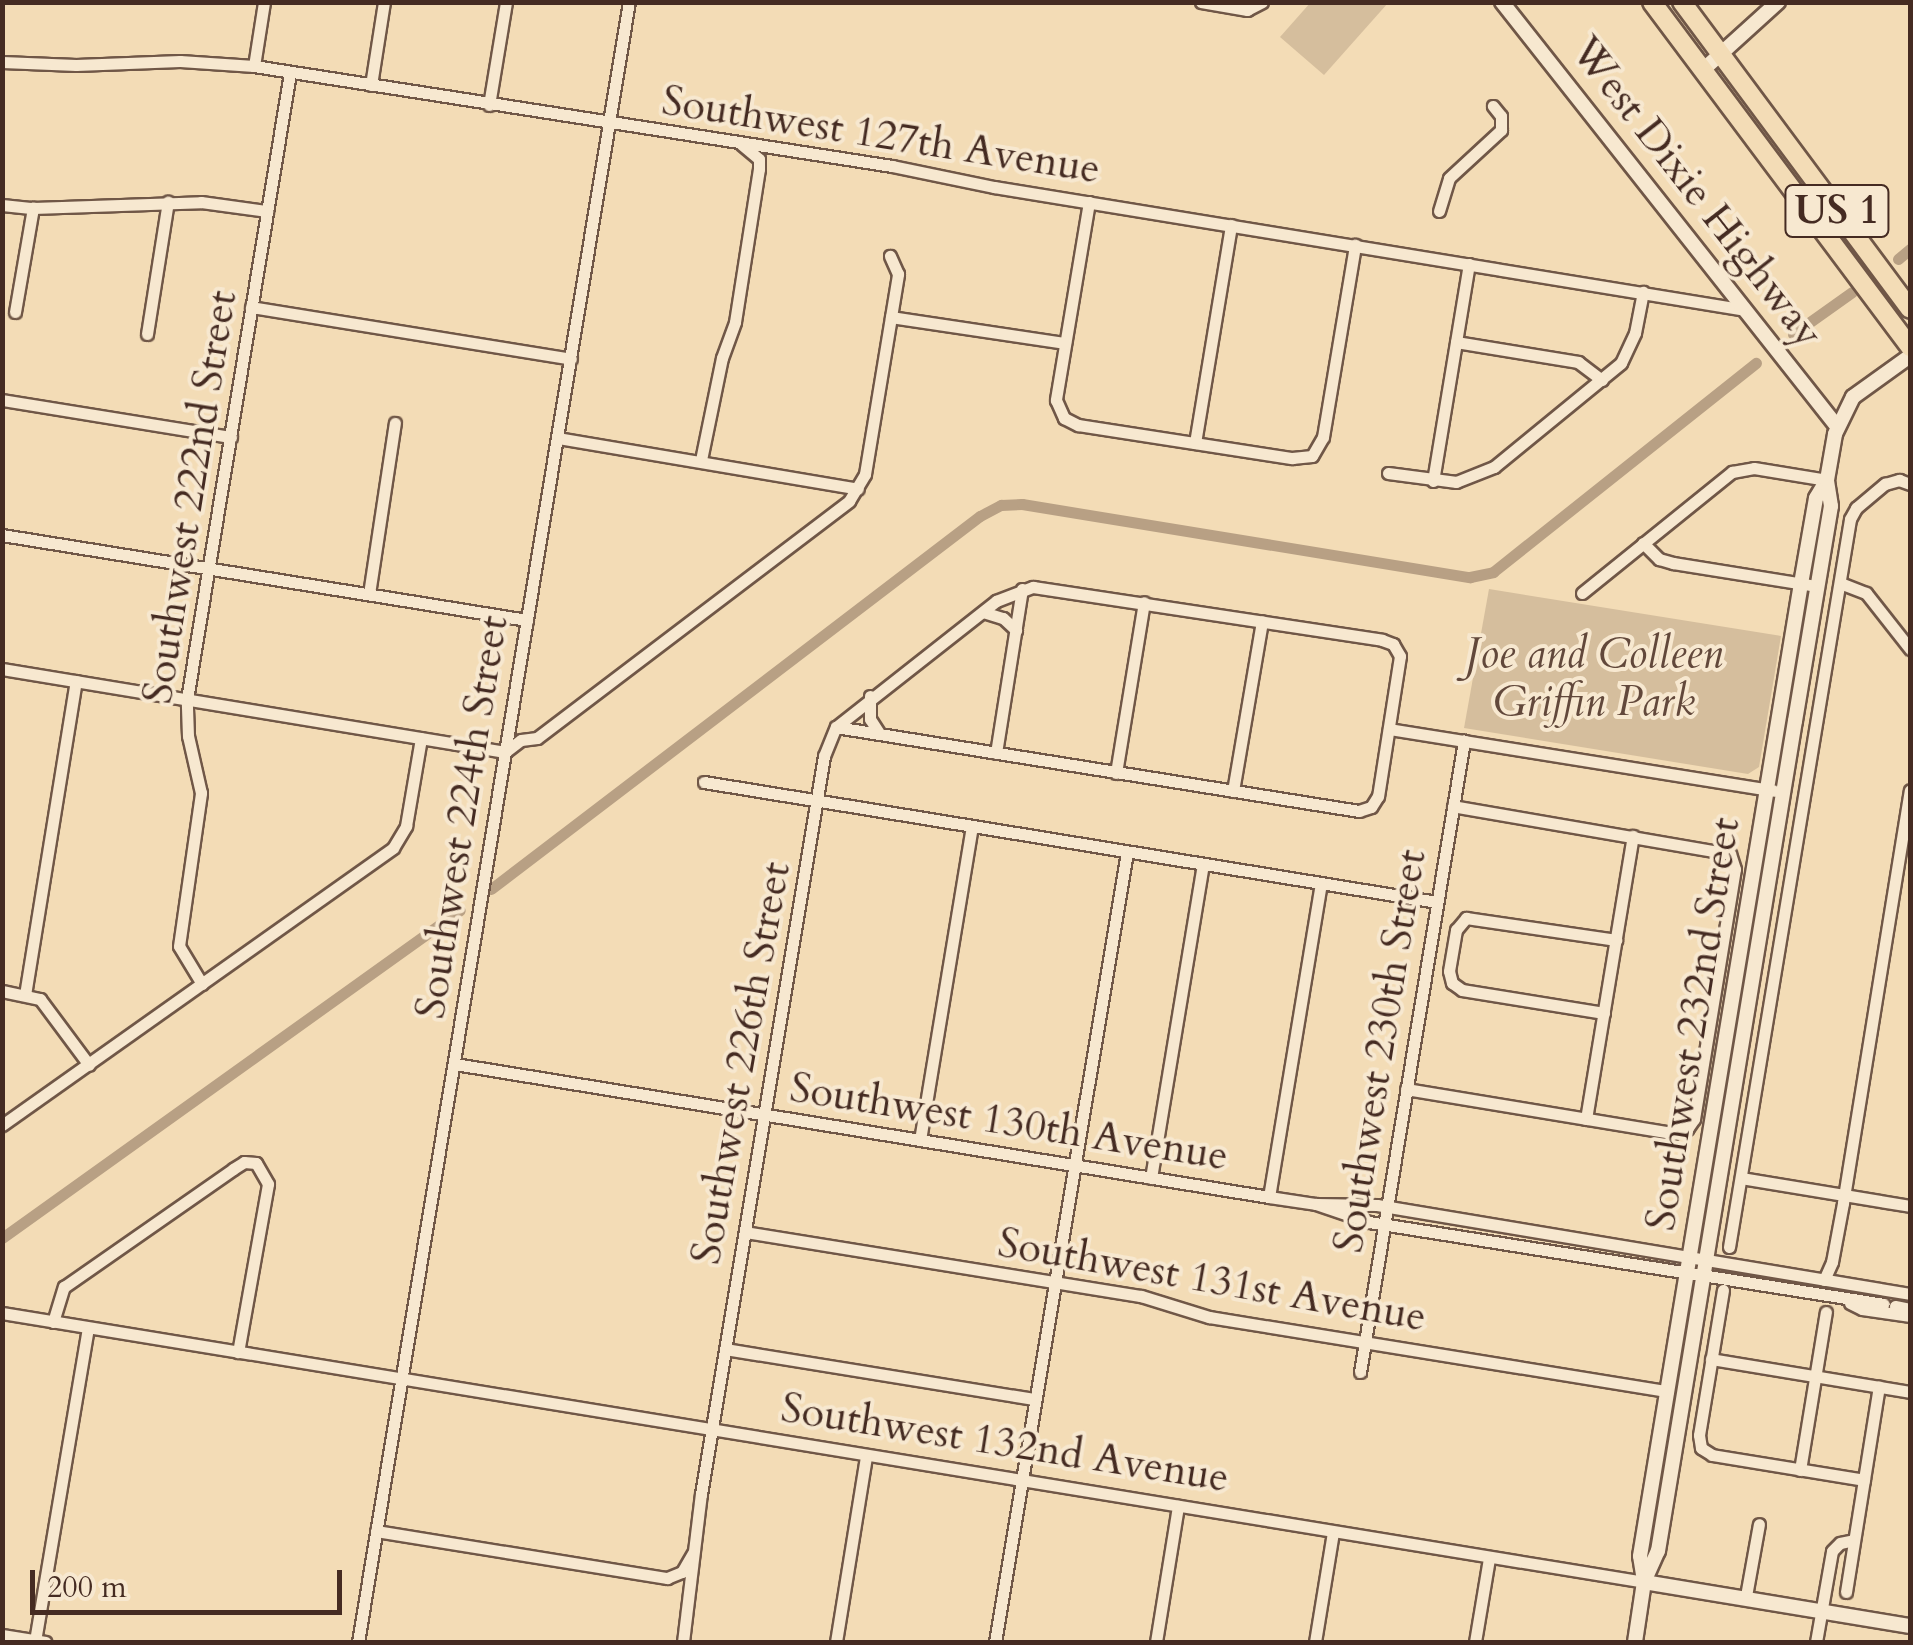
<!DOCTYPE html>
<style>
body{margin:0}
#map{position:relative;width:1913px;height:1645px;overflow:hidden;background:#f3dcb6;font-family:Cardo,serif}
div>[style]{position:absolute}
.green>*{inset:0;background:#d5be9d}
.canal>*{height:11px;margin:-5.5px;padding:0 5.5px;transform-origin:5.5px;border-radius:5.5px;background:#b8a084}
.roads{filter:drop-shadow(2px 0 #705747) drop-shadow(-2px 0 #705747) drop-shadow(0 2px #705747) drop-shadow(0 -2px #705747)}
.minor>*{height:11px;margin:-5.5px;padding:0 5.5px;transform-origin:5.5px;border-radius:5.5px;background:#f7e8d0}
.tertiary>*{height:14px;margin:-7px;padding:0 7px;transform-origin:7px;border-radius:7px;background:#f7e8d0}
.trunk>*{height:18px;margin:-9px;padding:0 9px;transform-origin:9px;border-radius:9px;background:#f3dcb6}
span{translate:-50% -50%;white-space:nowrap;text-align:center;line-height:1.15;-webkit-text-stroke:8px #f7e8d0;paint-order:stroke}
.shield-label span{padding:2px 8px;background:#f7e8d0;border:2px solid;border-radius:8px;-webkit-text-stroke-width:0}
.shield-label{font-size:40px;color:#452b22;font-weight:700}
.street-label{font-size:42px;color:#452b22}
.park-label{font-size:42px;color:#62483b;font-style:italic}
.frame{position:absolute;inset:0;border:5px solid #452b22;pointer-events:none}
.scale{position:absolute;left:30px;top:1570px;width:312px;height:45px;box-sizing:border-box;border:5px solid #452b22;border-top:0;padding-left:12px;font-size:30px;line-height:35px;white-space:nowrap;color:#452b22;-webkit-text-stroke:8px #f7e8d0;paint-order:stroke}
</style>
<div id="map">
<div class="green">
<div style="clip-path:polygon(1311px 2px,1388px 2px,1388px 3px,1324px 75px,1280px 37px)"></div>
<div style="clip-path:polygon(1489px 589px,1781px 636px,1759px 767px,1748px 774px,1464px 728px)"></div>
</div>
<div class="canal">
<div style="left:1898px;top:259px;width:16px;rotate:-40deg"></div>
<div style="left:1793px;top:334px;width:72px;rotate:-35.4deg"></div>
<div style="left:491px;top:889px;width:615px;rotate:-37.34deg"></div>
<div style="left:980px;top:516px;width:24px;rotate:-28deg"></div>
<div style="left:1001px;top:505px;width:21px;rotate:-3deg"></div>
<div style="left:1022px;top:504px;width:454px;rotate:9.3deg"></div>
<div style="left:1470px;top:577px;width:24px;rotate:-12deg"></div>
<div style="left:1493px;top:572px;width:336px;rotate:-38.5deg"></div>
<div style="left:2px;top:1238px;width:563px;rotate:-35.61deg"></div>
</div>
<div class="roads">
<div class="minor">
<div style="left:1201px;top:2px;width:47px;rotate:9.9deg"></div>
<div style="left:1247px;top:10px;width:17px;rotate:-28deg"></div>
<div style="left:2px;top:62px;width:74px;rotate:2.3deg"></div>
<div style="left:76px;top:65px;width:104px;rotate:-2.2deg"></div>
<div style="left:180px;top:61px;width:74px;rotate:3.9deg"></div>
<div style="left:254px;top:66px;width:646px;rotate:8.91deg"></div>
<div style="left:892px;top:166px;width:104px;rotate:11.6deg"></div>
<div style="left:994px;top:187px;width:762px;rotate:9.29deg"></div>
<div style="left:254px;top:66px;width:65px;rotate:-81.1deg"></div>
<div style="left:371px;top:85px;width:84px;rotate:-81.1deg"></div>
<div style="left:489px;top:105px;width:104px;rotate:-80.6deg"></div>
<div style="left:1089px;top:202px;width:201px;rotate:99.5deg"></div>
<div style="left:1056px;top:400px;width:20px;rotate:66deg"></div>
<div style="left:1064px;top:418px;width:16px;rotate:27deg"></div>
<div style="left:1078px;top:425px;width:217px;rotate:8.8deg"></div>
<div style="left:1292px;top:458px;width:20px;rotate:-6deg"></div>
<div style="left:1312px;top:456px;width:22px;rotate:-60deg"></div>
<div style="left:1323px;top:437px;width:195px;rotate:-80.5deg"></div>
<div style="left:2px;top:205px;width:31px;rotate:6deg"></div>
<div style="left:33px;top:208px;width:168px;rotate:-2deg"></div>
<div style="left:201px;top:202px;width:67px;rotate:7.8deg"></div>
<div style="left:1439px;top:211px;width:34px;rotate:-73deg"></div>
<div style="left:1449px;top:178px;width:71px;rotate:-42.7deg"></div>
<div style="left:1501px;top:130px;width:14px;rotate:-90deg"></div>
<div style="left:1501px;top:116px;width:13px;rotate:-129deg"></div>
<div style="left:251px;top:307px;width:324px;rotate:9.2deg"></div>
<div style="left:15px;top:312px;width:106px;rotate:-80.2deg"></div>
<div style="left:891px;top:317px;width:176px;rotate:8.5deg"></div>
<div style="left:147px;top:334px;width:134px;rotate:-81deg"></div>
<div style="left:1456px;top:342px;width:124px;rotate:9.3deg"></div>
<div style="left:1578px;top:362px;width:30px;rotate:37deg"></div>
<div style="left:2px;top:400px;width:232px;rotate:9.2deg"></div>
<div style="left:558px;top:438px;width:304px;rotate:9.6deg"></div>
<div style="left:1195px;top:443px;width:221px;rotate:-80.6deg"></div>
<div style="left:701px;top:460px;width:104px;rotate:-78.4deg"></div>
<div style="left:722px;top:358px;width:38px;rotate:-70deg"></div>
<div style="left:735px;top:322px;width:155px;rotate:-81.1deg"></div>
<div style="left:759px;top:169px;width:10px;rotate:-90deg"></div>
<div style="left:759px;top:159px;width:23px;rotate:-140deg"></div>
<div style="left:1388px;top:473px;width:69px;rotate:7.5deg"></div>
<div style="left:1456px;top:482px;width:41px;rotate:-21.5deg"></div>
<div style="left:1494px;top:467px;width:164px;rotate:-39.3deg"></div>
<div style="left:1621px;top:363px;width:33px;rotate:-65deg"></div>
<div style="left:1635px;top:333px;width:42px;rotate:-79deg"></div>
<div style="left:1433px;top:481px;width:220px;rotate:-80.6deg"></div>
<div style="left:2px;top:535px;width:532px;rotate:9.2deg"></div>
<div style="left:1643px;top:543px;width:23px;rotate:45deg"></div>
<div style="left:1659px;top:559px;width:15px;rotate:16deg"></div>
<div style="left:1673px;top:563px;width:146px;rotate:9.1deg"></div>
<div style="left:1840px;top:583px;width:28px;rotate:21deg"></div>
<div style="left:1866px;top:593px;width:71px;rotate:51.8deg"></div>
<div style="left:1582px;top:593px;width:193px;rotate:-38.9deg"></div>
<div style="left:1732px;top:472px;width:22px;rotate:-10deg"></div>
<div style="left:1754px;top:468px;width:74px;rotate:9.3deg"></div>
<div style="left:369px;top:594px;width:173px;rotate:-81.4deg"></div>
<div style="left:983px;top:612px;width:21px;rotate:17deg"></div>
<div style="left:1003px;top:618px;width:18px;rotate:43deg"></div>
<div style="left:2px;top:669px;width:510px;rotate:9.37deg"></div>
<div style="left:505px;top:752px;width:20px;rotate:-37deg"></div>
<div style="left:521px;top:740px;width:16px;rotate:-7deg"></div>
<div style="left:537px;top:738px;width:392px;rotate:-37.2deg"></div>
<div style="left:849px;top:501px;width:31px;rotate:-59deg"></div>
<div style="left:865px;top:474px;width:203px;rotate:-80.6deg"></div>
<div style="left:898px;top:274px;width:20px;rotate:-114deg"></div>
<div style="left:870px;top:696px;width:23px;rotate:90deg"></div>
<div style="left:870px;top:719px;width:17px;rotate:57deg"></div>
<div style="left:1389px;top:729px;width:390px;rotate:9.1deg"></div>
<div style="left:996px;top:753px;width:166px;rotate:-81deg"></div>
<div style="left:1116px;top:773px;width:173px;rotate:-80.7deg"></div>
<div style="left:704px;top:782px;width:743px;rotate:9.3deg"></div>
<div style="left:1233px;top:791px;width:172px;rotate:-80.3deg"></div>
<div style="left:202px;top:984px;width:44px;rotate:-121.2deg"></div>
<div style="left:179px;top:946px;width:155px;rotate:-81.8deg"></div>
<div style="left:201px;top:793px;width:58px;rotate:-102.8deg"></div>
<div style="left:188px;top:736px;width:37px;rotate:-92deg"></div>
<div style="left:187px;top:699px;width:634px;rotate:-80.66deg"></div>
<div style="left:2px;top:991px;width:39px;rotate:12deg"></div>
<div style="left:40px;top:999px;width:82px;rotate:53.4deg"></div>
<div style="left:25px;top:995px;width:318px;rotate:-80.8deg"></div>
<div style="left:1604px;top:1013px;width:144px;rotate:-170.8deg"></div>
<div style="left:1462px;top:990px;width:12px;rotate:-145deg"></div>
<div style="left:1452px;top:983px;width:12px;rotate:-104deg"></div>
<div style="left:1449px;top:971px;width:42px;rotate:-80.3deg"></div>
<div style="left:1456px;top:930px;width:16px;rotate:-50deg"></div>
<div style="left:1466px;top:918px;width:152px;rotate:8.3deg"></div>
<div style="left:455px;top:1064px;width:825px;rotate:9.28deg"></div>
<div style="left:1269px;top:1197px;width:48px;rotate:8.5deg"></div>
<div style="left:1316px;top:1204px;width:61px;rotate:0.9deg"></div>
<div style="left:1377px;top:1205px;width:540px;rotate:9.48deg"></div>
<div style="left:1406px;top:1089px;width:271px;rotate:9.4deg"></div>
<div style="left:1673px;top:1133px;width:15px;rotate:-16deg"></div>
<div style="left:1687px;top:1129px;width:12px;rotate:-55deg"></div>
<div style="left:1694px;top:1119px;width:253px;rotate:-80.7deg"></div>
<div style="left:1735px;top:869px;width:16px;rotate:-108deg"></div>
<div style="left:1730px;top:854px;width:281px;rotate:-170.2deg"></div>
<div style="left:1586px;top:1119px;width:287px;rotate:-80.6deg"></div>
<div style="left:2px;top:1125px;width:479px;rotate:-35.3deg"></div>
<div style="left:393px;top:848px;width:26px;rotate:-59deg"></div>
<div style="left:406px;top:826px;width:89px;rotate:-80.3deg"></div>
<div style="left:920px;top:1140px;width:318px;rotate:-80.6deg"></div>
<div style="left:1151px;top:1178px;width:318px;rotate:-80.6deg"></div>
<div style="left:1741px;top:1178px;width:171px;rotate:9.4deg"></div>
<div style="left:1269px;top:1197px;width:318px;rotate:-80.6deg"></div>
<div style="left:1316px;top:1204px;width:56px;rotate:18.8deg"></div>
<div style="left:1369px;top:1222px;width:521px;rotate:9.05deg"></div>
<div style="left:745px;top:1232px;width:401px;rotate:9.2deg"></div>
<div style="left:1141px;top:1296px;width:71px;rotate:17.2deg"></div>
<div style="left:1209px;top:1317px;width:465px;rotate:9.2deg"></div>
<div style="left:1729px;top:1247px;width:738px;rotate:-80.56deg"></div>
<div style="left:1850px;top:519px;width:13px;rotate:-61deg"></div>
<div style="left:1856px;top:508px;width:38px;rotate:-40deg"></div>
<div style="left:1885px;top:484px;width:15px;rotate:-16deg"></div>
<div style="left:1899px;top:480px;width:12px;rotate:20deg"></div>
<div style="left:1824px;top:1280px;width:20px;rotate:-66deg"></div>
<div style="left:1832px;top:1262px;width:60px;rotate:-79.4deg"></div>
<div style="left:1843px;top:1203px;width:418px;rotate:-80.8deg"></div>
<div style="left:1723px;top:1290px;width:147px;rotate:99.4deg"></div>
<div style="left:1699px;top:1435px;width:13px;rotate:81deg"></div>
<div style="left:1701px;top:1448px;width:13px;rotate:32deg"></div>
<div style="left:1712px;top:1455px;width:154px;rotate:9.3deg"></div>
<div style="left:1850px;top:1303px;width:13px;rotate:27deg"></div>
<div style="left:1862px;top:1309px;width:49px;rotate:8.3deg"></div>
<div style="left:1895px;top:1306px;width:15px;rotate:11deg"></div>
<div style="left:2px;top:1313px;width:1664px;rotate:9.3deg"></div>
<div style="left:53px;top:1322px;width:37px;rotate:-73deg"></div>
<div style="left:64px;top:1287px;width:206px;rotate:-34.9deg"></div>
<div style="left:233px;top:1169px;width:13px;rotate:-32deg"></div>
<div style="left:244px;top:1162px;width:12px;rotate:5deg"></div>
<div style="left:256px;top:1163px;width:24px;rotate:60deg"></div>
<div style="left:268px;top:1184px;width:171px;rotate:100.1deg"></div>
<div style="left:725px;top:1349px;width:313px;rotate:9.2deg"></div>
<div style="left:1711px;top:1359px;width:202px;rotate:9.4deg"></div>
<div style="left:1360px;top:1372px;width:640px;rotate:-80.64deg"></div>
<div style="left:1800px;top:1470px;width:160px;rotate:-80.7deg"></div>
<div style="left:376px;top:1531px;width:295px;rotate:9.2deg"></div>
<div style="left:667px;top:1578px;width:16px;rotate:-22deg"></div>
<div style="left:682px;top:1572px;width:22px;rotate:-60deg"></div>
<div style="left:1846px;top:1592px;width:208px;rotate:-80.9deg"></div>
<div style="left:1746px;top:1596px;width:73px;rotate:-79.8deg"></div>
<div style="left:2px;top:1635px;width:44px;rotate:9.2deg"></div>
<div style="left:35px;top:1641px;width:317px;rotate:-80.4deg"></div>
<div style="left:358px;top:1642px;width:1662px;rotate:-80.62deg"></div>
<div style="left:683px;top:1642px;width:149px;rotate:-83.1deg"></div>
<div style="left:701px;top:1494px;width:748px;rotate:-80.54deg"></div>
<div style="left:824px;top:756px;width:31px;rotate:-68deg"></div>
<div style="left:836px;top:727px;width:204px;rotate:-38.2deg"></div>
<div style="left:996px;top:601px;width:40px;rotate:-21deg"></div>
<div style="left:1033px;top:587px;width:353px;rotate:8.6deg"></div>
<div style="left:1382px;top:640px;width:12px;rotate:20deg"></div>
<div style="left:1393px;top:644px;width:14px;rotate:60deg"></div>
<div style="left:1400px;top:656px;width:142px;rotate:98.9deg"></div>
<div style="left:1378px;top:796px;width:13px;rotate:122deg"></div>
<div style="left:1371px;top:807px;width:13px;rotate:162deg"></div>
<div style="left:1359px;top:811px;width:530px;rotate:-170.88deg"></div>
<div style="left:836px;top:1642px;width:188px;rotate:-80.8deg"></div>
<div style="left:995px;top:1642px;width:801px;rotate:-80.51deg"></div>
<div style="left:1156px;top:1642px;width:138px;rotate:-80.8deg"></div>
<div style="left:1315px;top:1642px;width:111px;rotate:-80.7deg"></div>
<div style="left:1475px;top:1642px;width:85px;rotate:-80.5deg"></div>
<div style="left:1816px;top:1642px;width:92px;rotate:-80deg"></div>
<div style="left:1832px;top:1551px;width:11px;rotate:-45deg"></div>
<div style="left:1840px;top:1543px;width:14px;rotate:-12deg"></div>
</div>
<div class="tertiary">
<div style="left:1502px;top:2px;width:539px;rotate:51.71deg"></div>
<div style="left:1704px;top:69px;width:100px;rotate:-42.2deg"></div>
<div style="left:1644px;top:1581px;width:25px;rotate:-99deg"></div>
<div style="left:1640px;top:1556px;width:985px;rotate:-80.6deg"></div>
<div style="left:1801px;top:584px;width:87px;rotate:-80.1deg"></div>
<div style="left:1816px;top:498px;width:21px;rotate:-59deg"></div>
<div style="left:1644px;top:1582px;width:270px;rotate:9.4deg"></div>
<div style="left:1635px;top:1642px;width:61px;rotate:-81.5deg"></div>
<div style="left:1644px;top:1582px;width:34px;rotate:-66deg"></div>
<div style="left:1658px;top:1551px;width:841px;rotate:-80.63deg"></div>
<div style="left:1795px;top:721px;width:218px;rotate:-80.5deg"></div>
<div style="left:1831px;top:506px;width:26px;rotate:-99deg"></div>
<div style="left:1827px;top:480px;width:47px;rotate:-80.1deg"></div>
<div style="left:1835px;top:434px;width:41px;rotate:-64.1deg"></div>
<div style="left:1853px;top:397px;width:70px;rotate:-35.7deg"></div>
</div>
<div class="trunk">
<div style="left:1652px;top:2px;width:431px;rotate:53.2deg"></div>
<div style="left:1682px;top:2px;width:382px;rotate:53.4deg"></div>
</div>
</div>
<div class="shield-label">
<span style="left:1837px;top:211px">US 1</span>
</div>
<div class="street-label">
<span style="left:881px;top:135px;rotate:9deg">Southwest 127th Avenue</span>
<span style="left:1697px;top:192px;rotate:52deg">West Dixie Highway</span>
<span style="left:190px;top:497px;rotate:-81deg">Southwest 222nd Street</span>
<span style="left:462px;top:817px;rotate:-81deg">Southwest 224th Street</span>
<span style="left:1693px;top:1024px;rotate:-81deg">Southwest 232nd Street</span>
<span style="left:1380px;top:1051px;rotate:-81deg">Southwest 230th Street</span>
<span style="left:741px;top:1063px;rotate:-80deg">Southwest 226th Street</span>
<span style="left:1009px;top:1122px;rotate:9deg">Southwest 130th Avenue</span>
<span style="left:1212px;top:1280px;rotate:10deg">Southwest 131st Avenue</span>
<span style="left:1005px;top:1443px;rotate:9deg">Southwest 132nd Avenue</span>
</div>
<div class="park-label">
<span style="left:1594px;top:678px">Joe and Colleen<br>Griffin Park</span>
</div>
<div class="frame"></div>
<div class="scale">200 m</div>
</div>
